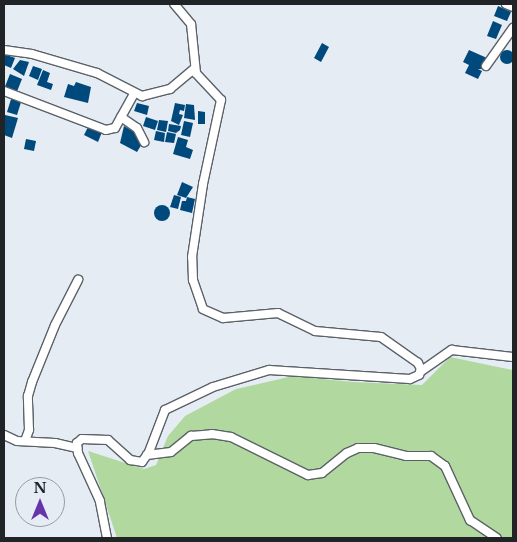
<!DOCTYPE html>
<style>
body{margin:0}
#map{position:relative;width:517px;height:542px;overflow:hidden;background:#e5ecf3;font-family:"Libre Baskerville",serif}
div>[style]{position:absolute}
.green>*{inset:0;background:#b1d99f}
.building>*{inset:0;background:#00497c}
.round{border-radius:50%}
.roads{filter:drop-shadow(1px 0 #5b6167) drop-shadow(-1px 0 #5b6167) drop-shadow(0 1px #5b6167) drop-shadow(0 -1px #5b6167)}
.minor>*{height:8px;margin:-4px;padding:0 4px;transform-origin:4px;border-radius:4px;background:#fff}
span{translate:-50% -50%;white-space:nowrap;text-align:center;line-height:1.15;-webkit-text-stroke:5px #e5ecf3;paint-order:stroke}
.frame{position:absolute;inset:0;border:5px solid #212426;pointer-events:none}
.north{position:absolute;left:15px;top:477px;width:50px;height:50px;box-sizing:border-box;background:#e5ecf3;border:1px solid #979ca1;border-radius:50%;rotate:0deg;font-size:14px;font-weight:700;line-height:20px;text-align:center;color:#212426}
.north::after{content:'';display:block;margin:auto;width:18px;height:22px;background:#63a;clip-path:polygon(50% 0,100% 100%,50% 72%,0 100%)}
</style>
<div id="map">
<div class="green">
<div style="clip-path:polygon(450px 357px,513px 370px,513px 538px,117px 538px,88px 451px,144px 469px,156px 465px,168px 436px,185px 416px,236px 389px,293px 376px,353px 382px,422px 385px)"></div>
</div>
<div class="building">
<div style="clip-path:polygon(498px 6px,511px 12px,507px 21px,494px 16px)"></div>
<div style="clip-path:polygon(493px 21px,502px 25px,496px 39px,487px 36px)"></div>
<div style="clip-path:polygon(322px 43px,329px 47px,321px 62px,314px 58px)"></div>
<div class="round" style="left:500px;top:50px;width:14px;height:14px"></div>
<div style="clip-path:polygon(469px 50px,487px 58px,482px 69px,478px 69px,482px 71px,478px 79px,465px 73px,469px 65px,463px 62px)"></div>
<div style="clip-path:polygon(4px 54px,15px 58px,11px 68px,4px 65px)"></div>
<div style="clip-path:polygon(20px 60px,29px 62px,24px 76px,13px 69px)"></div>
<div style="clip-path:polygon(33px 66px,42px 69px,38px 80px,29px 76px)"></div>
<div style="clip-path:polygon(43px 70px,50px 73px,47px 82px,53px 84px,51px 90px,37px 85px)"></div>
<div style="clip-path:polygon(10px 74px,22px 79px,16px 94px,4px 89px)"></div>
<div style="clip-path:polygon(76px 82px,91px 87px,88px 103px,64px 97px,68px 84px,74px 86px)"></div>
<div style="clip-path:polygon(12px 96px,22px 99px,17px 115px,7px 112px)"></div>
<div style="clip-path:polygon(137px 103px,149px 106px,147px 115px,134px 111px)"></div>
<div style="clip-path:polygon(175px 103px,185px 105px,184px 111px,180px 110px,179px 114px,183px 115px,179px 125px,171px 121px)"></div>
<div style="clip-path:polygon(186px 104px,194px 105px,195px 120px,184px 118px)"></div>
<div style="clip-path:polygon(198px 111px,205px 112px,205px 124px,198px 124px)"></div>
<div style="clip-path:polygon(5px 115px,18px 118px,12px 138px,4px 135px)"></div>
<div style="clip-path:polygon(146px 117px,158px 121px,155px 130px,143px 126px)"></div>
<div style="clip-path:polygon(159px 120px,168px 121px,166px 132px,157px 130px)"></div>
<div style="clip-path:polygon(184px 121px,193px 123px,190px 137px,181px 135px)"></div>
<div style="clip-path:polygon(169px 124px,181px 126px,180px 130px,176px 133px,168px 131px)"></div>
<div style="clip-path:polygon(89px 125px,102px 132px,98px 142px,84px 135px)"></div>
<div style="clip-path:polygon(124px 126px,141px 136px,143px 142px,137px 152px,120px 143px)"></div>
<div style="clip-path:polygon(156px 131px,165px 133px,164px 142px,154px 140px)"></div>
<div style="clip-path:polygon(167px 132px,176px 134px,174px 143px,165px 142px)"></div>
<div style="clip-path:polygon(178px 137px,188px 140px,186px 147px,193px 150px,190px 159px,173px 154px)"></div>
<div style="clip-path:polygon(26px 139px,36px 141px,34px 151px,24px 149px)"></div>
<div style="clip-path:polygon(182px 182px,193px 187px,186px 198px,177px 195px)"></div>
<div style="clip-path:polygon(174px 195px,181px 197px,178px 209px,170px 207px)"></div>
<div style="clip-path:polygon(187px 197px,195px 199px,192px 213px,180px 210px,182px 201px,186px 201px)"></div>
<div class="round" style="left:154px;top:205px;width:16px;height:16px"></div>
</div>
<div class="roads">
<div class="minor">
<div style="left:506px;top:4px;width:8px;rotate:23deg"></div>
<div style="left:4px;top:50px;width:28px;rotate:8deg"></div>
<div style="left:32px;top:54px;width:68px;rotate:16.3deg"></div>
<div style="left:97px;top:73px;width:51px;rotate:27.1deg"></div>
<div style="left:142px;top:96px;width:29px;rotate:-14deg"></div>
<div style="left:170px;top:89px;width:31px;rotate:-40deg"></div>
<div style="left:486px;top:66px;width:47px;rotate:-54.6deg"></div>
<div style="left:4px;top:91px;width:109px;rotate:20.9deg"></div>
<div style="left:106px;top:130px;width:9px;rotate:-13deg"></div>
<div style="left:115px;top:128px;width:39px;rotate:-61deg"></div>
<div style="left:121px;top:117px;width:19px;rotate:35deg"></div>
<div style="left:137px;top:128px;width:16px;rotate:63deg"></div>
<div style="left:420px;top:372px;width:39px;rotate:-35deg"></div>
<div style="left:452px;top:350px;width:61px;rotate:6.5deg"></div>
<div style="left:4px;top:435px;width:14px;rotate:25deg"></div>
<div style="left:17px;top:441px;width:38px;rotate:3deg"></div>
<div style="left:55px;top:443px;width:23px;rotate:13deg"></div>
<div style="left:25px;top:441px;width:12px;rotate:-70deg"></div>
<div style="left:29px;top:430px;width:34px;rotate:-92deg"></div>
<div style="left:28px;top:396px;width:15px;rotate:-74deg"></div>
<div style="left:32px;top:382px;width:61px;rotate:-68deg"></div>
<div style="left:55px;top:325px;width:51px;rotate:-62.9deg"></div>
<div style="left:147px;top:455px;width:24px;rotate:-7deg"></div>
<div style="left:171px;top:452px;width:26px;rotate:-39deg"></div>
<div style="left:191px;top:436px;width:21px;rotate:-5deg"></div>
<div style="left:212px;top:434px;width:19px;rotate:9deg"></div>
<div style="left:231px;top:437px;width:86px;rotate:26.3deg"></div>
<div style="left:308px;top:475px;width:14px;rotate:-8deg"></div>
<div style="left:322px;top:473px;width:32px;rotate:-39deg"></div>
<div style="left:347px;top:453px;width:12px;rotate:-24deg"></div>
<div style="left:358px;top:448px;width:16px"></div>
<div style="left:374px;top:448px;width:33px;rotate:14deg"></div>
<div style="left:406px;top:456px;width:25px"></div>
<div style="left:431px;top:456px;width:17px;rotate:36deg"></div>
<div style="left:445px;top:466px;width:60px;rotate:65.2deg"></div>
<div style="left:470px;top:520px;width:32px;rotate:34deg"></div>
<div style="left:107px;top:538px;width:38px;rotate:-101deg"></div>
<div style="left:100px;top:501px;width:53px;rotate:-114.6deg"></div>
<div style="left:78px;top:453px;width:10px;rotate:-96deg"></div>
<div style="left:77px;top:443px;width:6px;rotate:-39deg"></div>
<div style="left:82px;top:439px;width:26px;rotate:2deg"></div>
<div style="left:108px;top:440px;width:30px;rotate:42deg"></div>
<div style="left:130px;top:460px;width:12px;rotate:9deg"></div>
<div style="left:142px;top:462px;width:12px;rotate:-55deg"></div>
<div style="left:149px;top:452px;width:45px;rotate:-69.1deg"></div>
<div style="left:165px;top:410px;width:53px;rotate:-25.6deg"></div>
<div style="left:213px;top:387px;width:59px;rotate:-16.9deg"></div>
<div style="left:269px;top:370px;width:141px;rotate:3.7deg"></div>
<div style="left:410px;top:379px;width:10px;rotate:-24deg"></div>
<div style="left:419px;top:375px;width:6px;rotate:-72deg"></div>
<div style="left:421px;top:369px;width:7px;rotate:-117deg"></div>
<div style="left:418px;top:363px;width:45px;rotate:-144.9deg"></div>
<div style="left:381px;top:337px;width:66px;rotate:-174.8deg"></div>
<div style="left:315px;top:331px;width:41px;rotate:-154.1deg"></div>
<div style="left:278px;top:313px;width:55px;rotate:174.8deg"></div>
<div style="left:223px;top:318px;width:22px;rotate:-156deg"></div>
<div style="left:203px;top:309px;width:31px;rotate:-109deg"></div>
<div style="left:193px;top:280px;width:23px;rotate:-92deg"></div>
<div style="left:192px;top:257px;width:74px;rotate:-81.4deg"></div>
<div style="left:203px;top:184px;width:86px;rotate:-77.9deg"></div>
<div style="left:221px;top:100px;width:37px;rotate:-133deg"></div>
<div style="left:196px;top:73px;width:49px;rotate:-95.8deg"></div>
<div style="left:191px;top:24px;width:26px;rotate:-130deg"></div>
</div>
</div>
<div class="frame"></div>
<div class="north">N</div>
</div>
